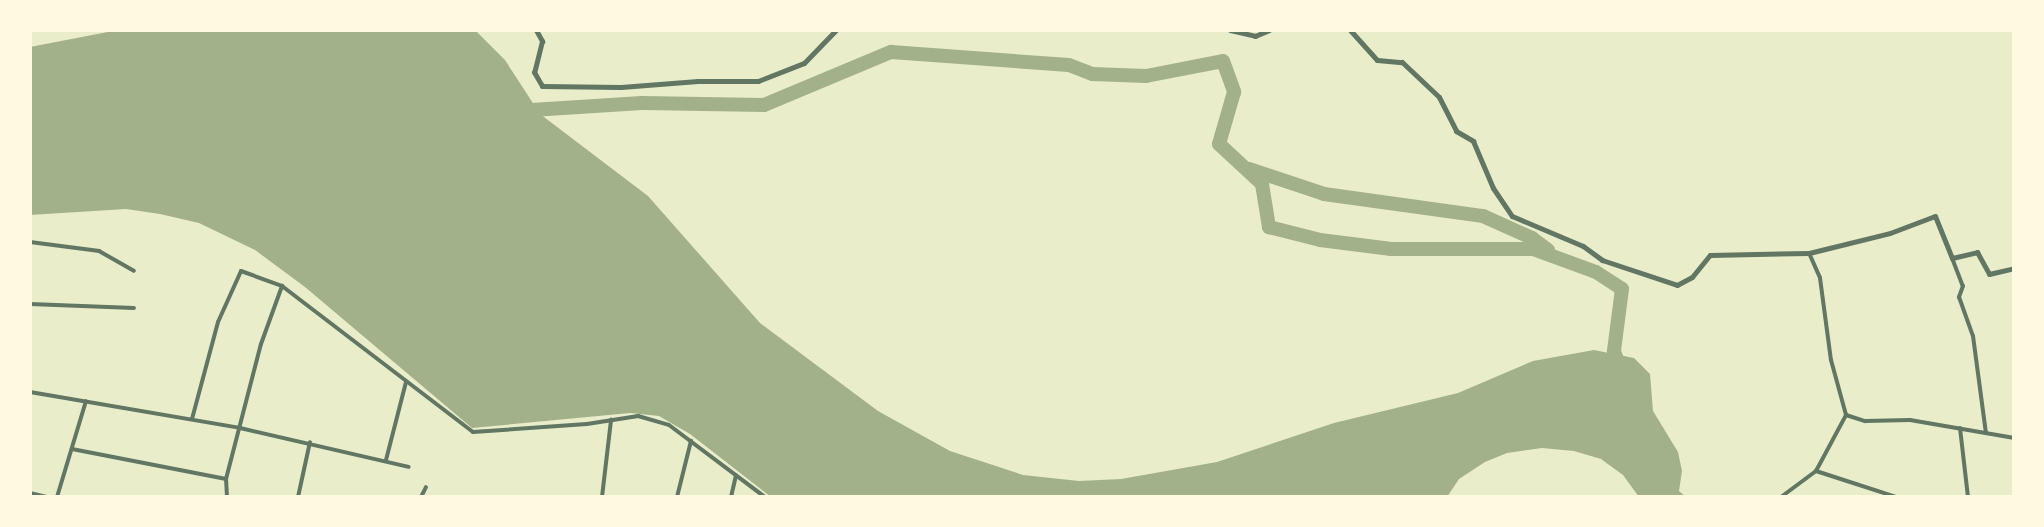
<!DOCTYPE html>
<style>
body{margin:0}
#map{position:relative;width:2044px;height:527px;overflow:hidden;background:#e9edc9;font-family:"Varela Round",sans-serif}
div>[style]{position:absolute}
.water>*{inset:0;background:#a3b18a}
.river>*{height:14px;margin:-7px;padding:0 7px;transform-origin:7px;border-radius:7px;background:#a3b18a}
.minor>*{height:4px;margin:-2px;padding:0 2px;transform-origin:2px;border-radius:2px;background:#617663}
.tertiary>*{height:5px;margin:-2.5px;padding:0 2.5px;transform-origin:2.5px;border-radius:2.5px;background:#617663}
span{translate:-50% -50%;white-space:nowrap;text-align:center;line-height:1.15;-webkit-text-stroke:5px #fefae0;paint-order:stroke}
.frame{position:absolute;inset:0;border:32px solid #fefae0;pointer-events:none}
</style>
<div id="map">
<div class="water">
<div style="clip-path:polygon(118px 30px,477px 32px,505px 60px,540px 114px,648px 196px,760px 323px,878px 411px,950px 451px,1023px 475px,1079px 481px,1121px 479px,1217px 462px,1334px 423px,1458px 393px,1533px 361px,1594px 350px,1634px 358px,1650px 374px,1653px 411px,1678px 452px,1682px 471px,1679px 491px,1686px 497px,1639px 497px,1623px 475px,1601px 459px,1574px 451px,1542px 448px,1507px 453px,1485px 462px,1459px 479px,1447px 497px,771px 497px,690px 434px,659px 416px,630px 413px,472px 428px,305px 287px,255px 250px,199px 223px,160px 214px,126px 209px,30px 215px,30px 47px)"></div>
</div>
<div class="river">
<div style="left:516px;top:111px;width:126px;rotate:-3.6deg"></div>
<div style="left:642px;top:103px;width:122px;rotate:0.9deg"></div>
<div style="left:764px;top:105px;width:138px;rotate:-22.7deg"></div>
<div style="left:891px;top:52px;width:178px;rotate:4.2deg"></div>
<div style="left:1069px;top:65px;width:25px;rotate:21deg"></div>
<div style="left:1092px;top:74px;width:54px;rotate:2.1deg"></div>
<div style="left:1146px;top:76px;width:78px;rotate:-11deg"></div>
<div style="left:1223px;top:61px;width:33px;rotate:70deg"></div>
<div style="left:1234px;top:92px;width:54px;rotate:106.1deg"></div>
<div style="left:1219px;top:144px;width:59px;rotate:42.9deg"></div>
<div style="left:1262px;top:184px;width:44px;rotate:80.8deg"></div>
<div style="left:1269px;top:227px;width:53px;rotate:14.3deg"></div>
<div style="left:1320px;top:240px;width:72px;rotate:7.2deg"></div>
<div style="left:1391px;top:249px;width:142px"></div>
<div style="left:1533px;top:249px;width:67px;rotate:20.1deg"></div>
<div style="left:1596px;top:272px;width:31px;rotate:33deg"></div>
<div style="left:1622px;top:289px;width:63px;rotate:97.4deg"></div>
<div style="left:1614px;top:351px;width:18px;rotate:71deg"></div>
<div style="left:1249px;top:169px;width:79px;rotate:18.4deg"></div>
<div style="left:1324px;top:194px;width:161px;rotate:7.9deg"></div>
<div style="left:1483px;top:216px;width:54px;rotate:24.2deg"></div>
<div style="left:1532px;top:238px;width:20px;rotate:37deg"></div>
</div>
<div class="minor">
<div style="left:30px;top:242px;width:70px;rotate:7.4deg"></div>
<div style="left:99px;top:251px;width:40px;rotate:29.7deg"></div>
<div style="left:1809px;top:253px;width:27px;rotate:66deg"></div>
<div style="left:1820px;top:278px;width:83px;rotate:82.4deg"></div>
<div style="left:1831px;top:360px;width:57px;rotate:74.7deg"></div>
<div style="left:1846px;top:415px;width:20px;rotate:18deg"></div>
<div style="left:1865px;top:421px;width:45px;rotate:-1.3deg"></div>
<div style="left:1910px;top:420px;width:106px;rotate:9.8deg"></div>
<div style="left:1952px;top:258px;width:30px;rotate:69deg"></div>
<div style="left:1963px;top:286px;width:12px;rotate:110deg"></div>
<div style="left:1959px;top:297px;width:41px;rotate:70.3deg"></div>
<div style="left:1973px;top:336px;width:98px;rotate:82.4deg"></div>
<div style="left:30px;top:304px;width:104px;rotate:2.2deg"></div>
<div style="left:30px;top:392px;width:213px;rotate:9.7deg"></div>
<div style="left:240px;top:428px;width:173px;rotate:13deg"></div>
<div style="left:192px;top:419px;width:100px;rotate:-75deg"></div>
<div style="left:218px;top:322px;width:56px;rotate:-65.7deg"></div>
<div style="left:241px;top:271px;width:44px;rotate:20.1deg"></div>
<div style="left:282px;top:286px;width:240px;rotate:37.4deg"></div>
<div style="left:473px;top:432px;width:114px;rotate:-4deg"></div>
<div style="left:587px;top:424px;width:52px;rotate:-8.9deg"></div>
<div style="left:638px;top:416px;width:32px;rotate:16deg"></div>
<div style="left:669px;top:425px;width:120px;rotate:36.9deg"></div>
<div style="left:1960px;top:428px;width:69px;rotate:83.4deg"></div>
<div style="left:72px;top:449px;width:157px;rotate:11deg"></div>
<div style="left:386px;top:460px;width:81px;rotate:-75.6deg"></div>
<div style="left:1816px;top:471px;width:84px;rotate:18deg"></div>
<div style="left:30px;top:493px;width:17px;rotate:13deg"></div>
<div style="left:57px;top:497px;width:100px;rotate:-73.2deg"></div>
<div style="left:227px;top:497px;width:18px;rotate:-93deg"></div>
<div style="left:226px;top:479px;width:139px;rotate:-75.5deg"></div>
<div style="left:261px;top:344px;width:62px;rotate:-70.1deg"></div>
<div style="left:298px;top:497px;width:56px;rotate:-77.7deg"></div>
<div style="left:421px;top:497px;width:11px;rotate:-63deg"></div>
<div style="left:602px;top:497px;width:78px;rotate:-83.3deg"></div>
<div style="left:677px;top:497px;width:58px;rotate:-76deg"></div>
<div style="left:731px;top:497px;width:22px;rotate:-77deg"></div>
<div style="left:1781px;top:497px;width:44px;rotate:-36.6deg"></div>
<div style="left:1816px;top:471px;width:64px;rotate:-61.8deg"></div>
</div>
<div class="tertiary">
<div style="left:536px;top:30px;width:13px;rotate:61deg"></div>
<div style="left:542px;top:41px;width:32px;rotate:104deg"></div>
<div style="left:534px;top:72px;width:16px;rotate:60deg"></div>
<div style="left:542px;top:86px;width:79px;rotate:0.7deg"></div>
<div style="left:621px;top:87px;width:77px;rotate:-4.5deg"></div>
<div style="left:698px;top:81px;width:60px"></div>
<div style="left:758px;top:81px;width:49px;rotate:-21.4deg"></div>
<div style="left:804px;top:63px;width:46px;rotate:-45.9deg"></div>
<div style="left:1230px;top:30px;width:26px;rotate:13deg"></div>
<div style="left:1255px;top:36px;width:15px;rotate:-23deg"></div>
<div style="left:1350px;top:30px;width:40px;rotate:48deg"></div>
<div style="left:1377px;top:60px;width:25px;rotate:5deg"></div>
<div style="left:1402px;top:62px;width:51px;rotate:43.4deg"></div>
<div style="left:1439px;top:97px;width:38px;rotate:63deg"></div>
<div style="left:1456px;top:131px;width:20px;rotate:30deg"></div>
<div style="left:1473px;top:141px;width:51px;rotate:66.9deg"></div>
<div style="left:1493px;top:188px;width:34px;rotate:56deg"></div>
<div style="left:1512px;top:216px;width:77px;rotate:22.9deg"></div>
<div style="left:1583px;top:246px;width:24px;rotate:36deg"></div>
<div style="left:1602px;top:260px;width:79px;rotate:18.4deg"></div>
<div style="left:1677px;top:285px;width:17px;rotate:-28deg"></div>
<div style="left:1692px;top:277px;width:28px;rotate:-51deg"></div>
<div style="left:1710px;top:255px;width:99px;rotate:-1.2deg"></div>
<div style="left:1809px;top:253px;width:83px;rotate:-13.9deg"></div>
<div style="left:1890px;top:233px;width:48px;rotate:-20.7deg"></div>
<div style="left:1935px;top:216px;width:45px;rotate:68deg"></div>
<div style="left:1952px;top:258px;width:26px;rotate:-13deg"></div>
<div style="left:1977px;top:252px;width:25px;rotate:61deg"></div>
<div style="left:1989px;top:274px;width:26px;rotate:-13deg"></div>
</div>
<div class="frame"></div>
</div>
